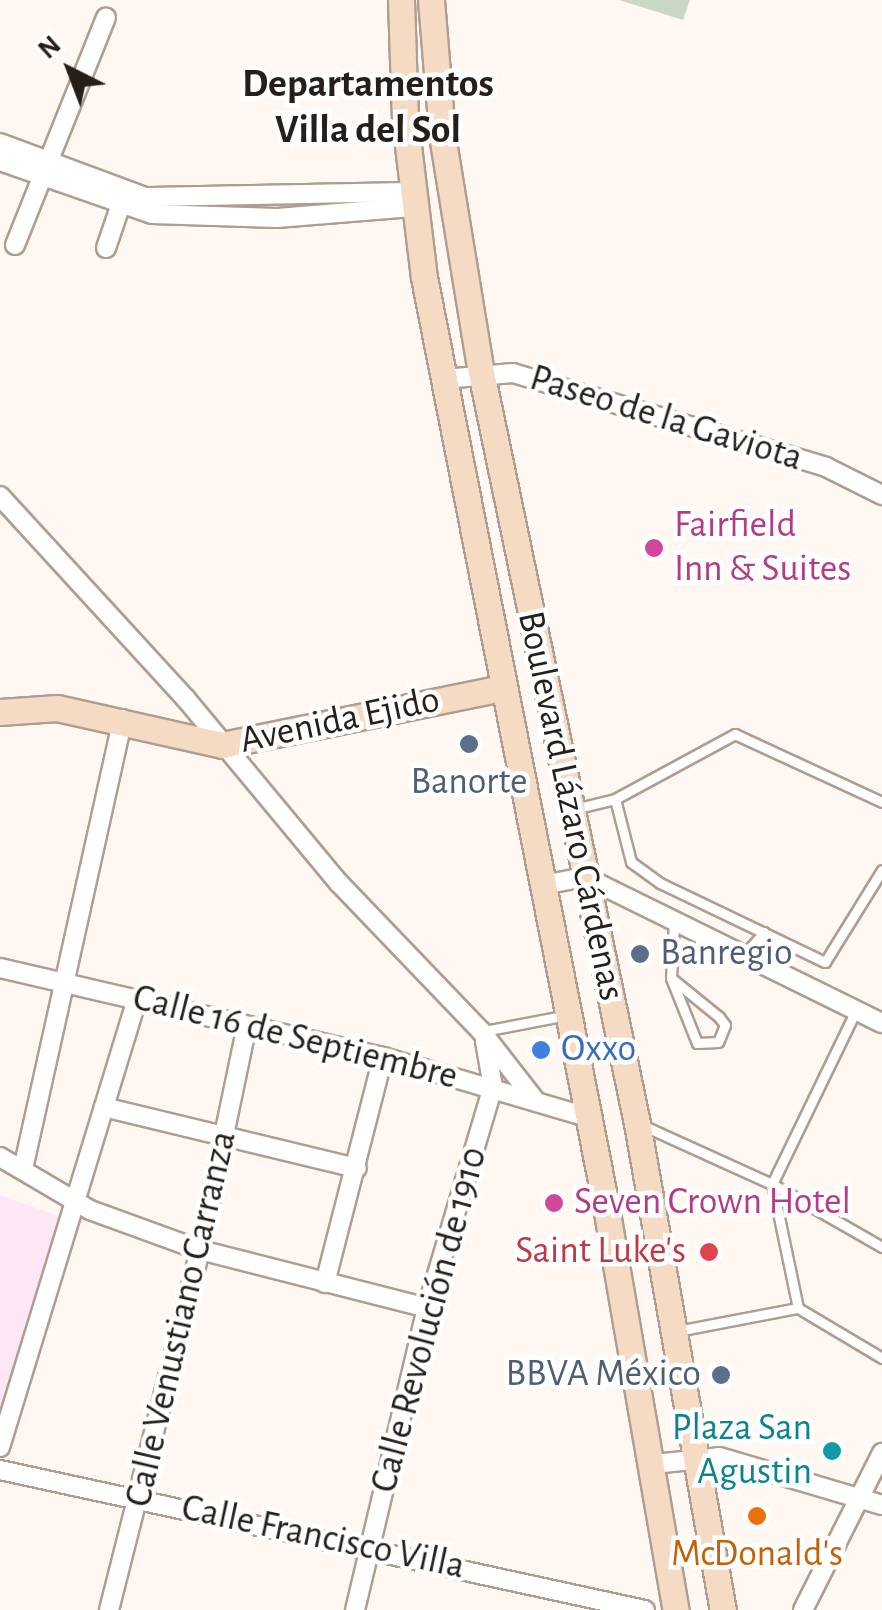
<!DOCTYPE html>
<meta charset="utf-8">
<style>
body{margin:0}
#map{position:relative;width:882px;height:1610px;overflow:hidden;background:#fff7f1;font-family:"Alegreya Sans",sans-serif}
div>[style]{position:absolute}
.education>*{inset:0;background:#fde7f6}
.green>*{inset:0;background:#c9d8c3}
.roads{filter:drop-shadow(2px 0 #b09d91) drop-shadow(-2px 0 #b09d91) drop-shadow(0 2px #b09d91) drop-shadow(0 -2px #b09d91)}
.lane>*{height:9px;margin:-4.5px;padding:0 4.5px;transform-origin:4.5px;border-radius:4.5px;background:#fff}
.street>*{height:18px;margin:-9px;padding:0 9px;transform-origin:9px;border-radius:9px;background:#fff}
.secondary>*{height:25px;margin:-12.5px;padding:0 12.5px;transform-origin:12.5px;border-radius:12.5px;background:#f5dbc3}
.dots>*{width:28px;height:28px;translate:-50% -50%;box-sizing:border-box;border:5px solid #fff;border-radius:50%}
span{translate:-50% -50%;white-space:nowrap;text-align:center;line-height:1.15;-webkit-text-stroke:9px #fff;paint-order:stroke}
.street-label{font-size:38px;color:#251e19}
.hotel-label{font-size:38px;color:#b23c85}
.left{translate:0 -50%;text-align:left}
.service-label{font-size:38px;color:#4e5e75}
.right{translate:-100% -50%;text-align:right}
.shop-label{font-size:38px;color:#366cbe}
.health-label{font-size:38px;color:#be3a42}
.culture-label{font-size:38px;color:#0d838f}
.food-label{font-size:38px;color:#c56008}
.neighbourhood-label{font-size:40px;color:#251e19;font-weight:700}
.north{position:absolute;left:20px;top:20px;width:100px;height:100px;-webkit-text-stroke:8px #fff;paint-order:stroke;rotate:318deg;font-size:28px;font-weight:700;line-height:40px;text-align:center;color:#251e19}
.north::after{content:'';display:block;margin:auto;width:35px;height:45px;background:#251e19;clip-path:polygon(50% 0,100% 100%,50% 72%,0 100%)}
</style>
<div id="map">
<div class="education">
<div style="clip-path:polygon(0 1195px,61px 1217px,0 1414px)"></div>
</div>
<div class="green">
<div style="clip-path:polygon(619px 0,690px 0,683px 20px)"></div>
</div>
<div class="roads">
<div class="lane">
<div style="left:882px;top:802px;width:162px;rotate:-155.2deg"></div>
<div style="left:735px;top:734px;width:136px;rotate:151.6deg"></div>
<div style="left:615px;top:799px;width:65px;rotate:75.7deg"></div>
<div style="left:631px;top:862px;width:36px;rotate:36deg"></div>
<div style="left:660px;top:883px;width:183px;rotate:25.6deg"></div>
<div style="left:825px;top:962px;width:108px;rotate:-58.2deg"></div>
<div style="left:574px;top:809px;width:42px;rotate:-13.7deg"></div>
<div style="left:745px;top:954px;width:29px;rotate:-49deg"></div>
<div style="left:671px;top:978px;width:62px;rotate:39.1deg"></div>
<div style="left:719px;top:1017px;width:10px;rotate:53deg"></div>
<div style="left:725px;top:1025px;width:18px;rotate:112deg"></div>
<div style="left:718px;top:1042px;width:21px;rotate:177deg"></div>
<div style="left:697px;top:1043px;width:70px;rotate:-111.8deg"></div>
<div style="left:671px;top:978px;width:56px;rotate:-86.9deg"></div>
<div style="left:484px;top:1031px;width:85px;rotate:-10.9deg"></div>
<div style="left:644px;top:1126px;width:141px;rotate:24.4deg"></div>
<div style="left:772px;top:1184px;width:193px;rotate:-64.2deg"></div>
<div style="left:798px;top:1308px;width:127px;rotate:-101.8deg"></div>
<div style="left:772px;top:1184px;width:127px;rotate:29.8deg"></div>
<div style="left:677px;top:1331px;width:123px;rotate:-10.8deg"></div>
<div style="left:798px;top:1308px;width:98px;rotate:30.8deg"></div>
</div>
<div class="street">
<div style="left:0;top:143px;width:155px;rotate:20.4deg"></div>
<div style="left:145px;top:197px;width:267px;rotate:-1.1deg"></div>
<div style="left:0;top:161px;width:161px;rotate:19.2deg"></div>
<div style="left:152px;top:214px;width:125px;rotate:1.8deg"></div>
<div style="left:277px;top:218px;width:136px;rotate:-4.6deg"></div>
<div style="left:15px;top:245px;width:245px;rotate:-68.2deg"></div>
<div style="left:106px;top:248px;width:53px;rotate:-71.2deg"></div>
<div style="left:444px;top:379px;width:69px;rotate:-5deg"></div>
<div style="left:513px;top:373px;width:327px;rotate:16.7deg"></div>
<div style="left:826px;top:467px;width:63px;rotate:26.6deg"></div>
<div style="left:0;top:496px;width:275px;rotate:47.5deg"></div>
<div style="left:186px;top:699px;width:239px;rotate:50.3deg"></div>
<div style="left:339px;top:883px;width:205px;rotate:46.2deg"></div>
<div style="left:481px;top:1031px;width:88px;rotate:52deg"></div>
<div style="left:543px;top:885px;width:43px;rotate:-10.8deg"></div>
<div style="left:585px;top:877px;width:331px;rotate:26.2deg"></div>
<div style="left:0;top:968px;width:393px;rotate:13.1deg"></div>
<div style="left:383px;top:1057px;width:213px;rotate:16.4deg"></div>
<div style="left:104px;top:1107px;width:260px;rotate:13.6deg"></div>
<div style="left:0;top:1157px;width:104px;rotate:30.5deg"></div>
<div style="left:90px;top:1210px;width:117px;rotate:20deg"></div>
<div style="left:200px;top:1250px;width:234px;rotate:14.3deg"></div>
<div style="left:23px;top:1169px;width:461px;rotate:-77.5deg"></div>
<div style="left:325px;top:1283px;width:233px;rotate:-75.6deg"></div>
<div style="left:0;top:1447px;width:468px;rotate:-73deg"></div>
<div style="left:654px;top:1464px;width:65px;rotate:-6.1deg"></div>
<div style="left:719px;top:1457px;width:170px;rotate:16.4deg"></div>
<div style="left:0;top:1470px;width:660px;rotate:12.25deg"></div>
<div style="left:109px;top:1610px;width:371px;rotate:-75.8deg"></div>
<div style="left:200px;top:1250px;width:229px;rotate:-78.2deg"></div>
<div style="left:355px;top:1610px;width:310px;rotate:-76.6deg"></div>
<div style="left:427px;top:1308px;width:231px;rotate:-73.4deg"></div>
<div style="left:493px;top:1087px;width:47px;rotate:-99.9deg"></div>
<div style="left:803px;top:1610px;width:176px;rotate:-63.3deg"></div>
</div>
<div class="secondary">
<div style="left:401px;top:0;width:121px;rotate:88.1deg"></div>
<div style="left:405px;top:121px;width:157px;rotate:83.1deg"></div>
<div style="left:424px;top:277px;width:942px;rotate:78.92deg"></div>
<div style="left:605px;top:1201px;width:415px;rotate:80.2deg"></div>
<div style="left:431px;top:0;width:135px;rotate:85.3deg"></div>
<div style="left:442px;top:135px;width:240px;rotate:80.7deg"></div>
<div style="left:481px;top:372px;width:767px;rotate:78.27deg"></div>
<div style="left:637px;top:1123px;width:495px;rotate:80deg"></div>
<div style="left:0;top:712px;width:57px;rotate:-4deg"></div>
<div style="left:57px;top:708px;width:169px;rotate:12.6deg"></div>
<div style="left:222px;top:745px;width:287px;rotate:-11.5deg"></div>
</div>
</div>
<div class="dots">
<div style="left:654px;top:548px;background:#d1479c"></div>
<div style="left:469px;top:744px;background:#5c6f8a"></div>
<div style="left:640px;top:954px;background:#5c6f8a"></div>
<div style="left:541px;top:1050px;background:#3f7fe0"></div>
<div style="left:554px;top:1203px;background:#d1479c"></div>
<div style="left:709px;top:1252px;background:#e0444e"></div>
<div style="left:721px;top:1375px;background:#5c6f8a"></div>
<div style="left:832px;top:1451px;background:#0f9aa8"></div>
<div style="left:757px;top:1516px;background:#e8710a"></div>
</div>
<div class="street-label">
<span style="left:666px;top:419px;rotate:17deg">Paseo de la Gaviota</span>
<span style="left:340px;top:721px;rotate:-12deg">Avenida Ejido</span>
<span style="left:570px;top:806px;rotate:78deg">Boulevard Lázaro Cárdenas</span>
<span style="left:295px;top:1038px;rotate:14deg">Calle 16 de Septiembre</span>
<span style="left:182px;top:1319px;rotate:-77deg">Calle Venustiano Carranza</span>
<span style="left:430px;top:1320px;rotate:-75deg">Calle Revolución de 1910</span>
<span style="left:323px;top:1538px;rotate:12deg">Calle Francisco Villa</span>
</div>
<div class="hotel-label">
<span class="left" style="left:674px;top:548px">Fairfield<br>Inn &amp; Suites</span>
<span class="left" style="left:574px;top:1203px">Seven Crown Hotel</span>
</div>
<div class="service-label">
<span style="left:469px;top:783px">Banorte</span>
<span class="left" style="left:660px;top:954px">Banregio</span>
<span class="right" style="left:701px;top:1375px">BBVA México</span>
</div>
<div class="shop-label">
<span class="left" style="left:561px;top:1050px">Oxxo</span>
</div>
<div class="health-label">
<span class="right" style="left:686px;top:1252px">Saint Luke's</span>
</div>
<div class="culture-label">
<span class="right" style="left:812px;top:1451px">Plaza San<br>Agustin</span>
</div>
<div class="food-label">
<span style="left:757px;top:1555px">McDonald's</span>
</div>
<div class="neighbourhood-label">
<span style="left:368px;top:107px">Departamentos<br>Villa del Sol</span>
</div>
<div class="north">N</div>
</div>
